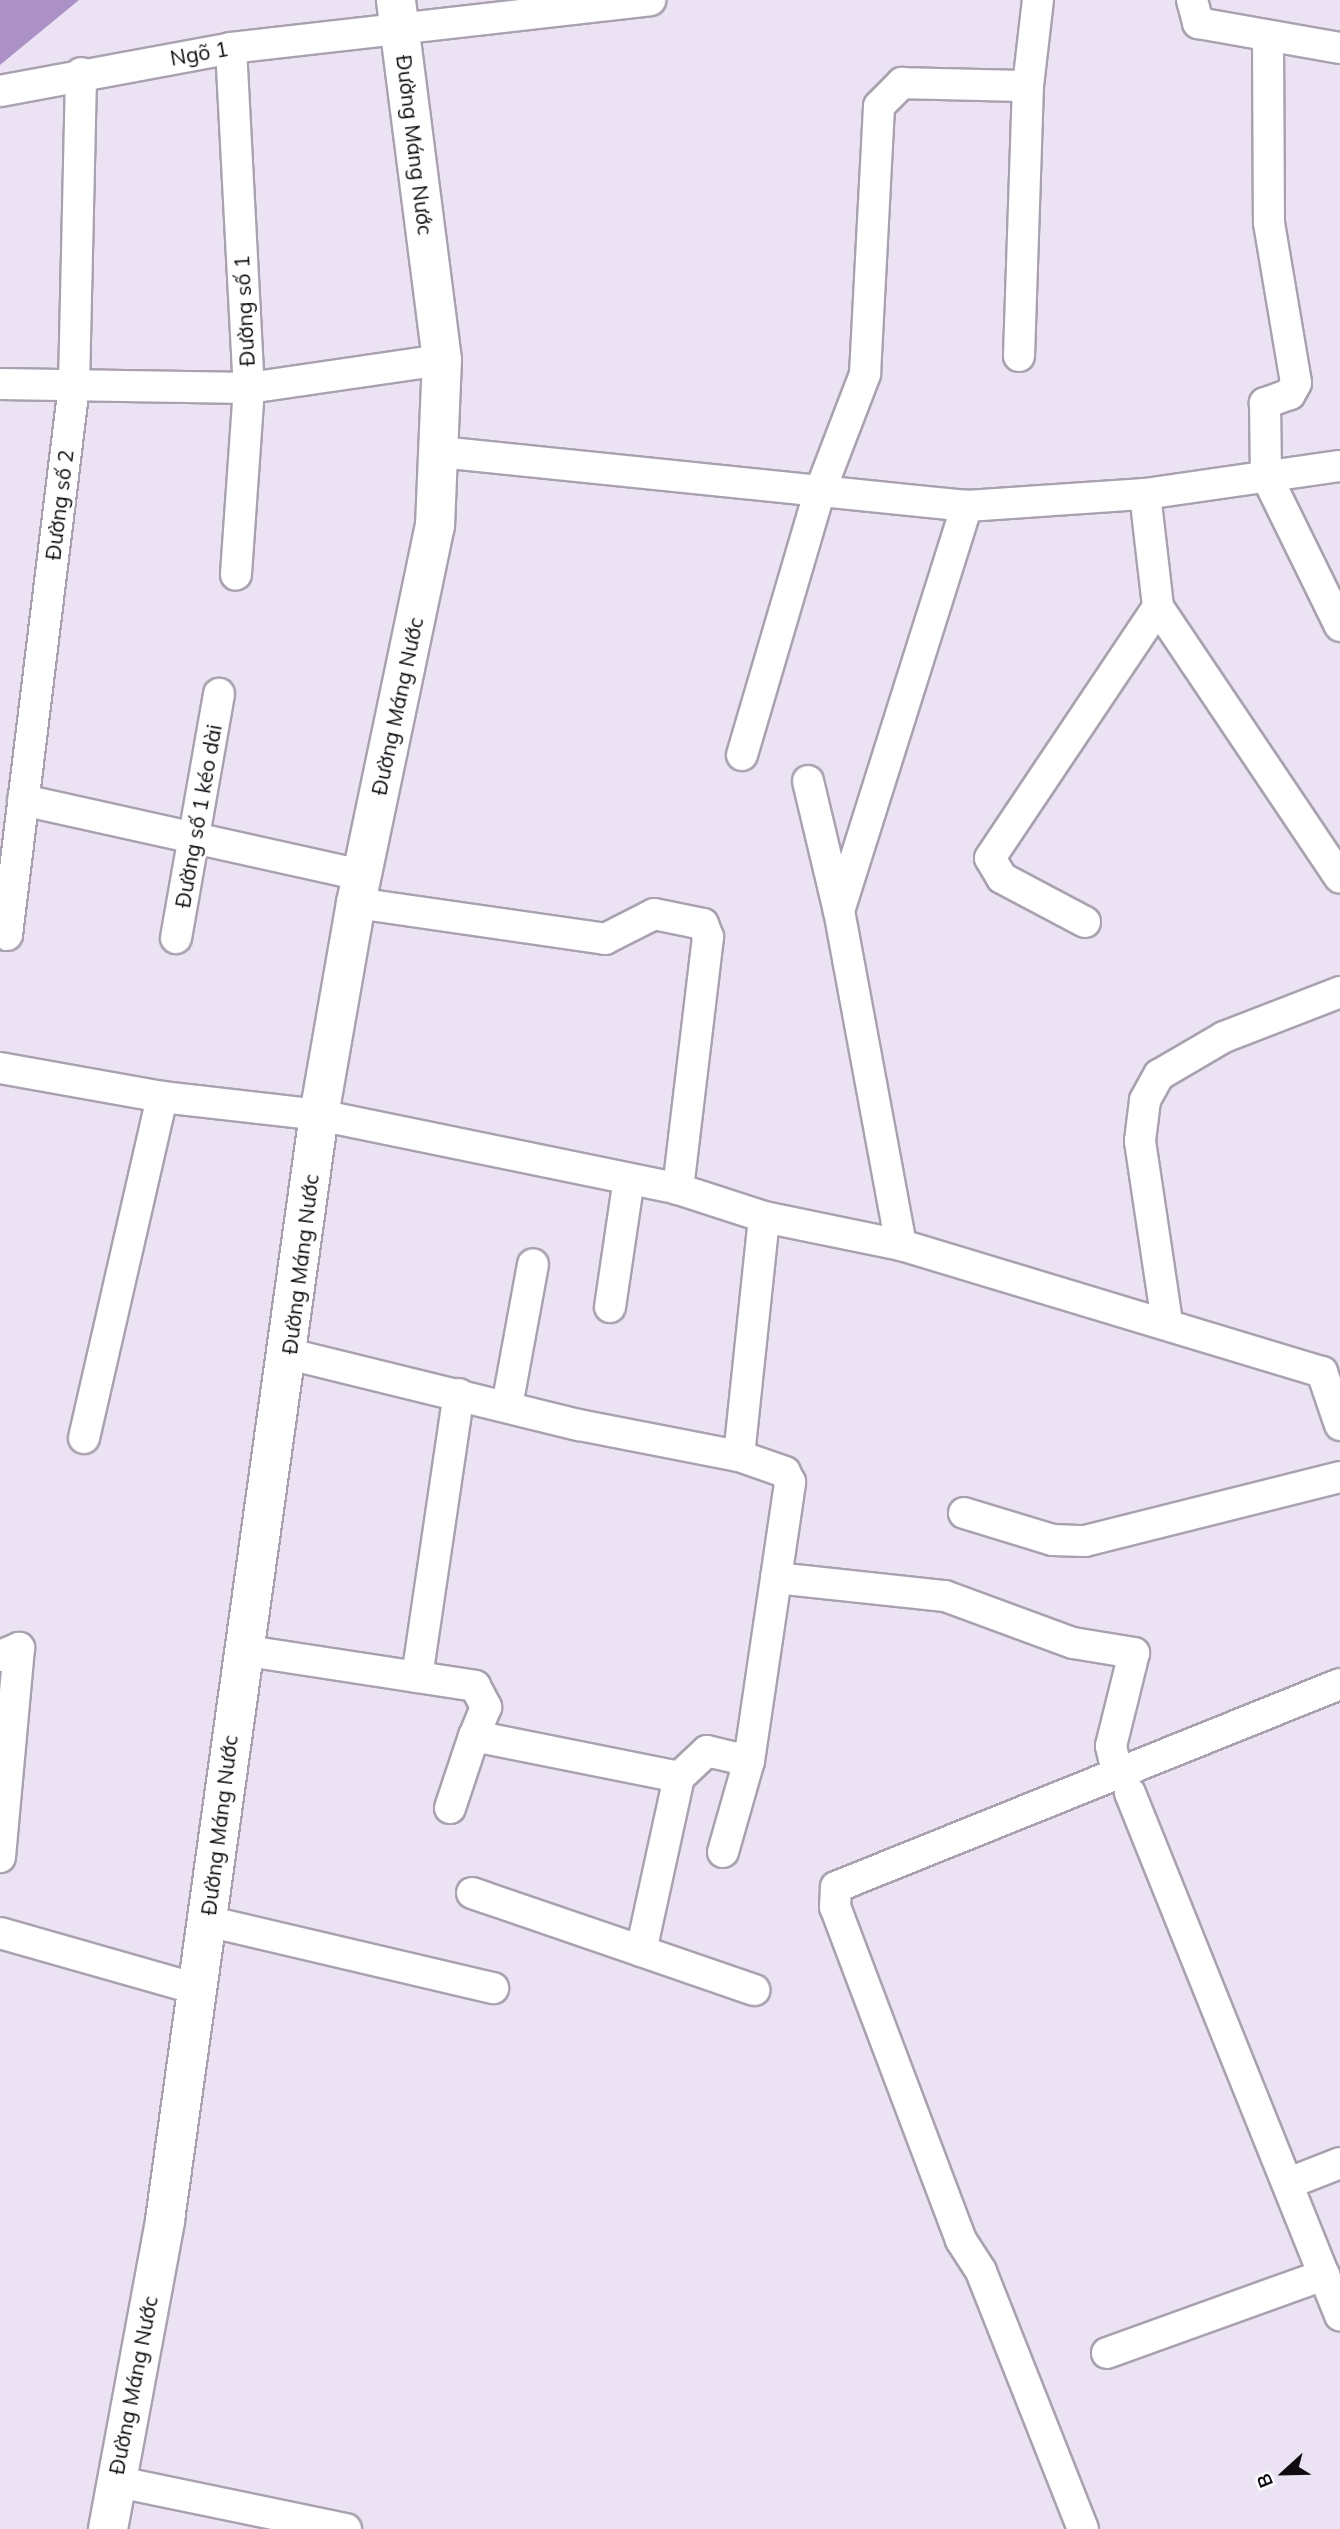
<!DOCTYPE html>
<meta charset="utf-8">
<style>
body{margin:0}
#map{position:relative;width:1340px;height:2529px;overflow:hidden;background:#ebe3f3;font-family:Mulish,sans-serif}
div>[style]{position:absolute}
.water>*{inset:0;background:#ac91c7}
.roads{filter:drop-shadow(2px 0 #a9a1b0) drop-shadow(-2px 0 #a9a1b0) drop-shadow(0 2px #a9a1b0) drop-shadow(0 -2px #a9a1b0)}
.minor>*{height:30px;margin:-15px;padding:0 15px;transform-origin:15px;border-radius:15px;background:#fff}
.major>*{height:38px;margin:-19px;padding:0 19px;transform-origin:19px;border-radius:19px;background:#fff}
span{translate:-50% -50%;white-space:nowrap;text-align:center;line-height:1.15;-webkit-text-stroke:6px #fff;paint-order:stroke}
.street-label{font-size:21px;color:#0e0b11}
.north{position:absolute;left:1249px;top:2438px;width:70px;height:70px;-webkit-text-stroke:5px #fff;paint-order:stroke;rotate:248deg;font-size:19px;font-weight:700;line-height:28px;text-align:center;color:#0e0b11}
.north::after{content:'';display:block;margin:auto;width:24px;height:32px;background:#0e0b11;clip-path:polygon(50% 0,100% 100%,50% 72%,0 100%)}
</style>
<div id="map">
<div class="water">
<div style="clip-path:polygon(0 0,79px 0,0 65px)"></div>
</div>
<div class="roads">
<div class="minor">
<div style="left:1192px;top:0;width:24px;rotate:75deg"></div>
<div style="left:1198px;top:23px;width:144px;rotate:10deg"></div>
<div style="left:1268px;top:39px;width:184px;rotate:89.7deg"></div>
<div style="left:1269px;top:223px;width:162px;rotate:80.4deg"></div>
<div style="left:1296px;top:383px;width:13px;rotate:119deg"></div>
<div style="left:1290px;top:394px;width:27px;rotate:160deg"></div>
<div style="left:1265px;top:403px;width:72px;rotate:89.2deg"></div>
<div style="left:1266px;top:475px;width:168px;rotate:63.9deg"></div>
<div style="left:231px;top:48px;width:340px;rotate:87deg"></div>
<div style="left:249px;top:388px;width:187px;rotate:94deg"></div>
<div style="left:0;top:91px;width:235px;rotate:-10.5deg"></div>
<div style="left:231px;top:48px;width:422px;rotate:-6.5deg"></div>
<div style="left:1019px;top:356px;width:270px;rotate:-88.1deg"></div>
<div style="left:1028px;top:86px;width:87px;rotate:-83.4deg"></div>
<div style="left:0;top:384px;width:249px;rotate:0.9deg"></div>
<div style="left:249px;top:388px;width:195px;rotate:-8.3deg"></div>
<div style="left:440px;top:452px;width:530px;rotate:5.85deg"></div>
<div style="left:967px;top:506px;width:178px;rotate:-3.9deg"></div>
<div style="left:1145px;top:494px;width:197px;rotate:-8.2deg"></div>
<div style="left:1145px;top:494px;width:114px;rotate:83.4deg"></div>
<div style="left:1158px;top:607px;width:326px;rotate:56.1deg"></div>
<div style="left:742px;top:755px;width:272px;rotate:-73.6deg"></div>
<div style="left:819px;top:494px;width:129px;rotate:-69deg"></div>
<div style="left:865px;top:374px;width:268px;rotate:-87deg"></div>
<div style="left:879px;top:106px;width:33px;rotate:-45deg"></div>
<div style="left:902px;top:83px;width:126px;rotate:1.4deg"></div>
<div style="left:808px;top:781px;width:134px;rotate:76.6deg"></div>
<div style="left:23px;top:800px;width:347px;rotate:12.5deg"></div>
<div style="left:356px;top:903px;width:252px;rotate:8.2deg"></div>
<div style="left:605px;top:939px;width:55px;rotate:-27deg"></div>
<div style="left:654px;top:914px;width:50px;rotate:11.5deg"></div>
<div style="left:703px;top:924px;width:14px;rotate:69deg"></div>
<div style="left:708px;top:937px;width:254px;rotate:96.8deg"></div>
<div style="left:1085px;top:922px;width:94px;rotate:-152.1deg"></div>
<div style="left:1002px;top:878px;width:23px;rotate:-121deg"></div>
<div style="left:990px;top:858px;width:302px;rotate:-56.2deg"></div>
<div style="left:7px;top:935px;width:554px;rotate:-83.05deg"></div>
<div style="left:74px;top:385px;width:312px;rotate:-88.7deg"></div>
<div style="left:176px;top:938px;width:248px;rotate:-80deg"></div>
<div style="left:0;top:1068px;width:165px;rotate:10.1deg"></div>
<div style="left:162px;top:1097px;width:158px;rotate:6.5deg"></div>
<div style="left:319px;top:1115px;width:367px;rotate:11.6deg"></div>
<div style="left:678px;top:1189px;width:90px;rotate:18deg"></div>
<div style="left:764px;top:1217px;width:140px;rotate:11.6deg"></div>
<div style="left:901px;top:1245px;width:440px;rotate:16.8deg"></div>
<div style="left:1322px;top:1372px;width:56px;rotate:71.2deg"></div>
<div style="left:901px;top:1245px;width:340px;rotate:-100.5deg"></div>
<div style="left:839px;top:911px;width:425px;rotate:-72.5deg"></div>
<div style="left:610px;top:1307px;width:129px;rotate:-81.6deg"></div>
<div style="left:1167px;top:1322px;width:183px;rotate:-98.5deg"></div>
<div style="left:1140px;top:1141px;width:41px;rotate:-83deg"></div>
<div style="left:1145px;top:1100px;width:29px;rotate:-61deg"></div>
<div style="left:1159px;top:1075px;width:75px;rotate:-30.3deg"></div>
<div style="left:1224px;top:1037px;width:124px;rotate:-21.2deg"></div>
<div style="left:289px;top:1354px;width:299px;rotate:13.8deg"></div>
<div style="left:579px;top:1425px;width:163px;rotate:11deg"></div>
<div style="left:739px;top:1456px;width:240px;rotate:-84deg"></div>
<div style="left:507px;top:1406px;width:144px;rotate:-79.6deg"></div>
<div style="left:84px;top:1438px;width:350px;rotate:-77.1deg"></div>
<div style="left:964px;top:1513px;width:93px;rotate:16.9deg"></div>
<div style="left:1053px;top:1540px;width:32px;rotate:2deg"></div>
<div style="left:1085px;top:1541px;width:263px;rotate:-14.1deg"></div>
<div style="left:776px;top:1578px;width:170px;rotate:6.1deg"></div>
<div style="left:945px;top:1596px;width:136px;rotate:20.2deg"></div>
<div style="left:1073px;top:1643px;width:62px;rotate:9.3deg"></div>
<div style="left:1134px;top:1653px;width:96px;rotate:103.9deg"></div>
<div style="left:1111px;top:1746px;width:28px;rotate:77deg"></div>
<div style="left:241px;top:1650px;width:237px;rotate:8.7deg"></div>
<div style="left:475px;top:1686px;width:24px;rotate:62deg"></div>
<div style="left:486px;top:1707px;width:31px;rotate:112deg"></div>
<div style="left:474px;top:1736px;width:209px;rotate:11.3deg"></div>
<div style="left:0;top:1656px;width:21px;rotate:-23deg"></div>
<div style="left:19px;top:1648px;width:210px;rotate:95.2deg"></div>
<div style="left:417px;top:1677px;width:286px;rotate:-81.6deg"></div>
<div style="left:749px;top:1761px;width:43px;rotate:-166.6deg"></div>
<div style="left:707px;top:1751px;width:38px;rotate:137deg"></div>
<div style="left:679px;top:1777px;width:178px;rotate:102.3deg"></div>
<div style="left:641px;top:1951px;width:120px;rotate:19deg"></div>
<div style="left:1130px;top:1793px;width:563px;rotate:68.09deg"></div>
<div style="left:450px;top:1808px;width:76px;rotate:-71.6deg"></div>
<div style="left:723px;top:1852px;width:95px;rotate:-74.1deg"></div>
<div style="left:749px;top:1761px;width:282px;rotate:-81.6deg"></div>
<div style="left:790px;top:1482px;width:11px;rotate:-117deg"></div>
<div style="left:785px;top:1472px;width:49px;rotate:-160.8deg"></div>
<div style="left:472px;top:1893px;width:179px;rotate:18.9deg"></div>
<div style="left:207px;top:1921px;width:294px;rotate:13.2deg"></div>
<div style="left:0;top:1933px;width:204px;rotate:15.9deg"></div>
<div style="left:1289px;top:2183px;width:55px;rotate:-21.4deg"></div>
<div style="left:1107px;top:2353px;width:231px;rotate:-19.8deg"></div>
<div style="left:114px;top:2481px;width:237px;rotate:11.7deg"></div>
<div style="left:1083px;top:2529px;width:277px;rotate:-111.6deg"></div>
<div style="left:981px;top:2271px;width:37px;rotate:-123deg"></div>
<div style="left:961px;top:2240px;width:356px;rotate:-110.7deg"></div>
<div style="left:835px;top:1907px;width:20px;rotate:-87deg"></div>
<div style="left:836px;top:1887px;width:543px;rotate:-21.94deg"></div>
</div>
<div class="major">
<div style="left:108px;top:2529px;width:314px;rotate:-79.5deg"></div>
<div style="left:165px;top:2220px;width:1116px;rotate:-82.07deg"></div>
<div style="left:319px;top:1115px;width:215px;rotate:-80.1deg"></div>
<div style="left:356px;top:903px;width:385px;rotate:-78.2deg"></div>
<div style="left:435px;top:526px;width:166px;rotate:-87.6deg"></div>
<div style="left:442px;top:360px;width:363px;rotate:-97.3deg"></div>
</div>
</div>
<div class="street-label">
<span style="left:199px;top:53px;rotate:-10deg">Ngõ 1</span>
<span style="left:415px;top:145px;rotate:83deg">Đường Máng Nước</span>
<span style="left:244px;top:311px;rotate:-93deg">Đường số 1</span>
<span style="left:59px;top:505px;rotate:-83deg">Đường số 2</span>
<span style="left:397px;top:706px;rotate:-78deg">Đường Máng Nước</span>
<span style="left:198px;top:816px;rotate:-80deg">Đường số 1 kéo dài</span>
<span style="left:300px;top:1264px;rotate:-83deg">Đường Máng Nước</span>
<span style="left:219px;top:1825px;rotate:-83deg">Đường Máng Nước</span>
<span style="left:133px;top:2385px;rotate:-79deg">Đường Máng Nước</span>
</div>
<div class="north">B</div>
</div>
